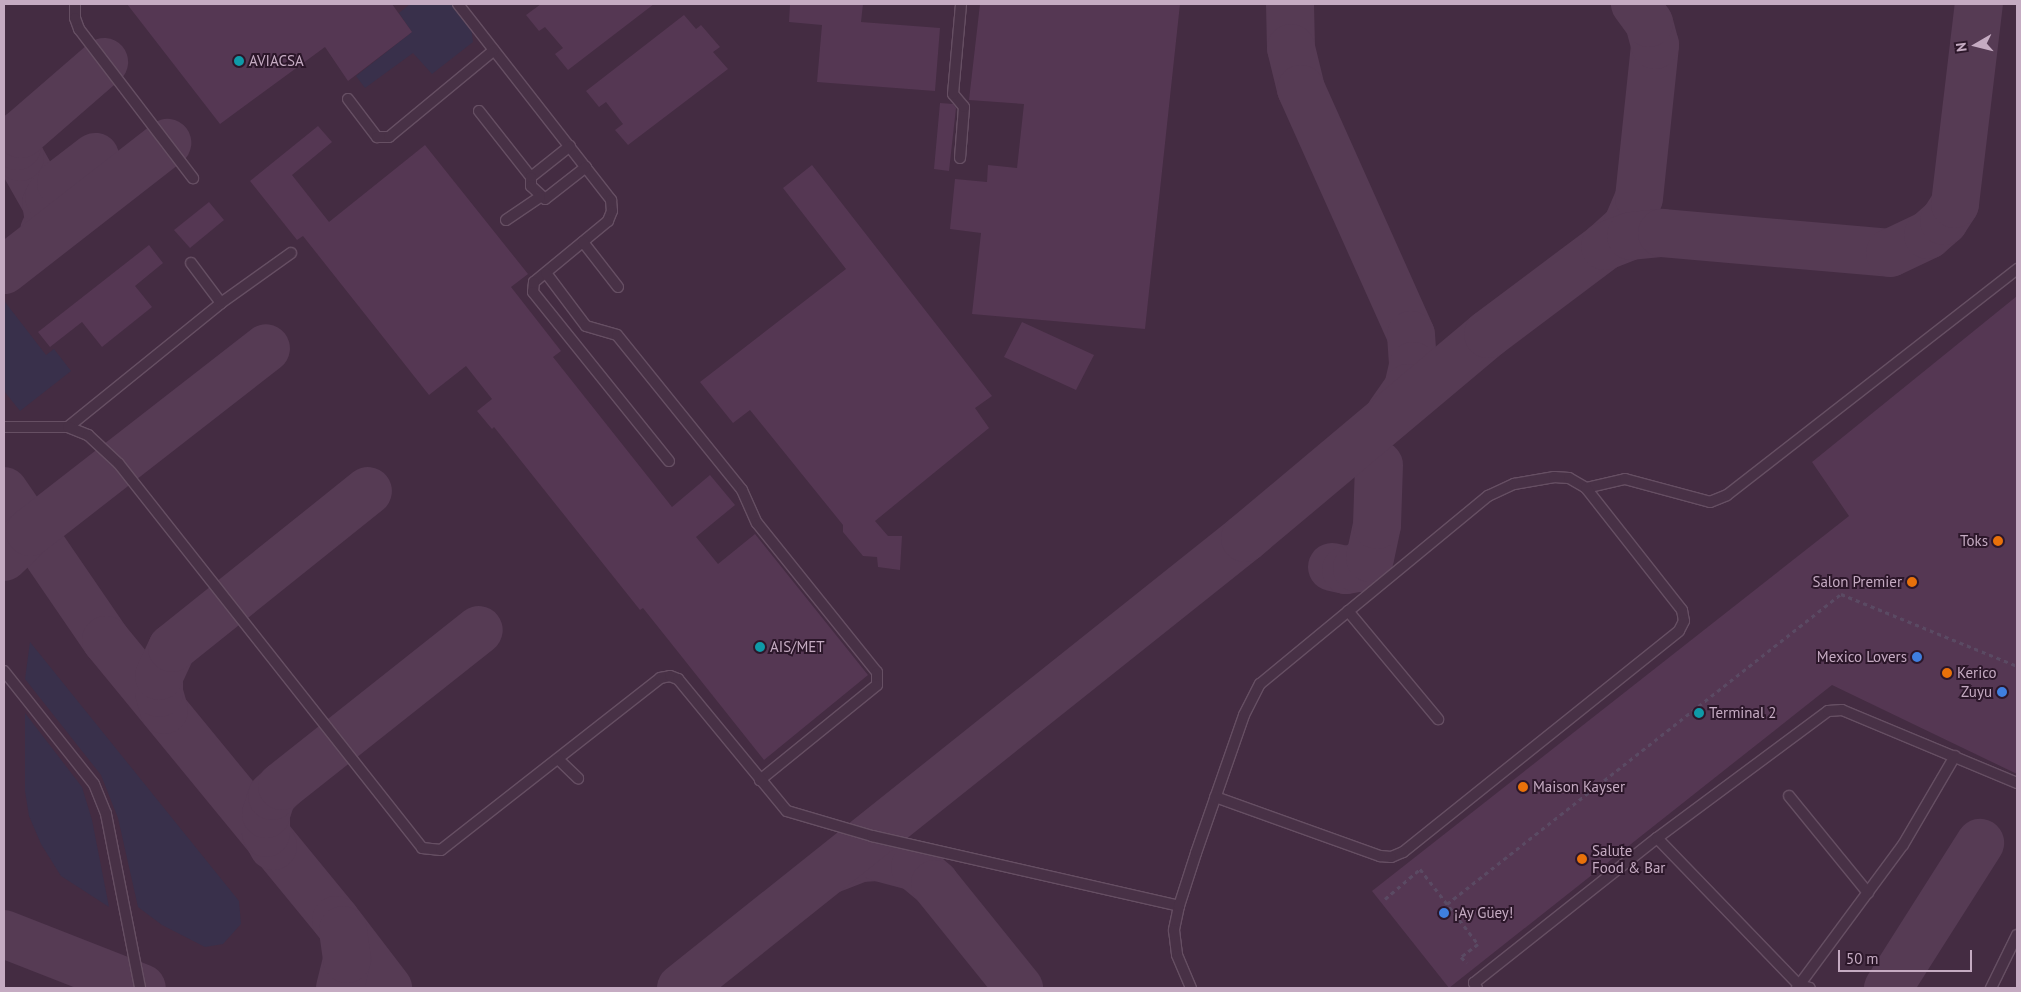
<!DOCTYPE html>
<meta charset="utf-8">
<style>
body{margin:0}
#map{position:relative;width:2021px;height:992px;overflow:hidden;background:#371e35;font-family:"PT Sans",sans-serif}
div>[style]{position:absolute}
.airport>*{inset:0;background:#442c42}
.green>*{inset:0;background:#39304b}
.taxiway>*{height:48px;margin:-24px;padding:0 24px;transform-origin:24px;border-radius:24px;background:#563b54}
.building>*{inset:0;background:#553753}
.path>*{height:3px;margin-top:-1.5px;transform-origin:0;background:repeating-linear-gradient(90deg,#5a4a63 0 4px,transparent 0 8px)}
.roads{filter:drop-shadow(1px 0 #664f63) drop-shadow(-1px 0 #664f63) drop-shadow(0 1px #664f63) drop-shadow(0 -1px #664f63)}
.lane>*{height:10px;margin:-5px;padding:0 5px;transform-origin:5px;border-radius:5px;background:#483146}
.dots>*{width:14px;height:14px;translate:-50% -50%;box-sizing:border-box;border:2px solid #2c172a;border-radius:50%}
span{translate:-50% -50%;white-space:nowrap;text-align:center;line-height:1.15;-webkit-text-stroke:4px #2c172a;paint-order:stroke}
.poi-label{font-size:15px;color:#c5abc2}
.left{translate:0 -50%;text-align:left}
.right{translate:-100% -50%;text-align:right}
.frame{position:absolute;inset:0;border:5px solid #c5abc2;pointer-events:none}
.north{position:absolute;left:1951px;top:20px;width:50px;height:50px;-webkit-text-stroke:4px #2c172a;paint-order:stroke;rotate:262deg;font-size:14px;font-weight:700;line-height:20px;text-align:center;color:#c5abc2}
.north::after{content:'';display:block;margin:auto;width:18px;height:22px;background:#c5abc2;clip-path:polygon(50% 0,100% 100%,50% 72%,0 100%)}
.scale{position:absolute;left:1838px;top:950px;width:134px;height:22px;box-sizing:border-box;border:2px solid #c5abc2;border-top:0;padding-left:6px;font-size:15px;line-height:18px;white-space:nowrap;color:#c5abc2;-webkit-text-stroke:4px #2c172a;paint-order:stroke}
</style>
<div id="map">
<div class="airport">
<div style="clip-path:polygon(4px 4px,2017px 4px,2017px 988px,4px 988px)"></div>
</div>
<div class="green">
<div style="clip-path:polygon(410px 4px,453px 4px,471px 26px,473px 42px,432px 74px,413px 53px,365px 88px,356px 76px,412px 32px,399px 13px)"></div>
<div style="clip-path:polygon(5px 302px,46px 355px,54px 349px,71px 371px,20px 411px,4px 391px)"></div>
<div style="clip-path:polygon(30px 642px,239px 901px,241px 924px,223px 944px,205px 947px,162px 925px,138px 907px,118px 818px,101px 775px,25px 679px)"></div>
<div style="clip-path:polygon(25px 713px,82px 787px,92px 820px,109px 907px,61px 876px,41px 844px,29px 816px,25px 791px)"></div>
</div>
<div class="taxiway">
<div style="left:1290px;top:4px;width:44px;rotate:88.7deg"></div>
<div style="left:1291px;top:48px;width:42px;rotate:76.3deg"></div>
<div style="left:1301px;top:89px;width:269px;rotate:65.9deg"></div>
<div style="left:1411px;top:335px;width:31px;rotate:86deg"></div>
<div style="left:1413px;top:366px;width:23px;rotate:103deg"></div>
<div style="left:1408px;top:388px;width:32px;rotate:125deg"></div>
<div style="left:46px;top:203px;width:53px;rotate:-119.5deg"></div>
<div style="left:20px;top:157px;width:11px;rotate:-105deg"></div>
<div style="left:17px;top:146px;width:13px;rotate:-72deg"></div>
<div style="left:21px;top:134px;width:110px;rotate:-40.9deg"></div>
<div style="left:44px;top:231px;width:11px;rotate:-63deg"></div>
<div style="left:49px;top:221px;width:18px;rotate:-99deg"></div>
<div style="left:46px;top:203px;width:7px;rotate:-63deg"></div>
<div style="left:49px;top:197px;width:18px;rotate:-49deg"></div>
<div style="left:61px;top:183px;width:43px;rotate:-37.4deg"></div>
<div style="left:1605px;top:246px;width:30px;rotate:-42deg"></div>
<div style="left:1627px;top:226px;width:30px;rotate:-67deg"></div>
<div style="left:1639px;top:198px;width:154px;rotate:-84deg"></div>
<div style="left:1655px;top:45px;width:23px;rotate:-105deg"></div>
<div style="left:1649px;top:23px;width:24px;rotate:-126deg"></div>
<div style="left:4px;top:270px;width:207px;rotate:-37.9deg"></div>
<div style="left:4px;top:491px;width:181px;rotate:55.6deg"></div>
<div style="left:106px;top:640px;width:362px;rotate:50.6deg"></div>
<div style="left:336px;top:920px;width:86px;rotate:52.6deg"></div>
<div style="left:4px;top:557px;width:36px;rotate:-44deg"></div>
<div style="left:30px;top:532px;width:299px;rotate:-37.9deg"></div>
<div style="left:1332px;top:567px;width:14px;rotate:12deg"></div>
<div style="left:1346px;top:570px;width:11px;rotate:-10deg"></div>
<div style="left:1357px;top:568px;width:16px;rotate:-38deg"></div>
<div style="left:1370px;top:558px;width:34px;rotate:-78deg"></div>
<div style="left:1377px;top:525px;width:60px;rotate:-88.1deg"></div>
<div style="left:164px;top:710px;width:18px;rotate:-106deg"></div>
<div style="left:159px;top:693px;width:17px;rotate:-90deg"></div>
<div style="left:159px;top:676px;width:31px;rotate:-65deg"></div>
<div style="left:172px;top:648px;width:251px;rotate:-38.7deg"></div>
<div style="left:273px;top:846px;width:15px;rotate:-118deg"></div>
<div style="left:266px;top:833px;width:19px;rotate:-90deg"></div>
<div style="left:266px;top:814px;width:19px;rotate:-72deg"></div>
<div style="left:272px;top:796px;width:14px;rotate:-45deg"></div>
<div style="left:282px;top:786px;width:251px;rotate:-38.4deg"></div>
<div style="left:832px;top:869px;width:31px;rotate:-21deg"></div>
<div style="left:861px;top:858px;width:17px;rotate:-3deg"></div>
<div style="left:878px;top:857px;width:38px;rotate:15deg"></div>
<div style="left:915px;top:867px;width:26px;rotate:40deg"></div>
<div style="left:935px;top:884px;width:134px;rotate:51.1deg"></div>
<div style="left:4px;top:934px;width:148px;rotate:21.4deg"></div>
<div style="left:340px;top:988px;width:30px;rotate:-76deg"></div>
<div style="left:347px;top:959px;width:29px;rotate:-98deg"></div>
<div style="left:681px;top:988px;width:722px;rotate:-38.59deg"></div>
<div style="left:1245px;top:538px;width:317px;rotate:-40deg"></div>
<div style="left:1488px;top:334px;width:146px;rotate:-36.9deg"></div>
<div style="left:1605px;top:246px;width:28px;rotate:-21deg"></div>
<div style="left:1631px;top:236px;width:31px;rotate:-6deg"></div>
<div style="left:1662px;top:233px;width:229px;rotate:5deg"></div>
<div style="left:1890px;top:253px;width:42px;rotate:-25.3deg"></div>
<div style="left:1928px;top:235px;width:21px;rotate:-41deg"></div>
<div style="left:1944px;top:221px;width:20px;rotate:-57deg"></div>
<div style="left:1955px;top:204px;width:201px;rotate:-83.2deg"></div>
<div style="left:1888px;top:988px;width:172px;rotate:-57.6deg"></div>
</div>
<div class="building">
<div style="clip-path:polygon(127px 4px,392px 4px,412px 32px,348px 81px,325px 47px,220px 124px)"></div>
<div style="clip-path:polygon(541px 4px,654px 4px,568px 70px,555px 54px,563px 48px,545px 27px,539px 31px,526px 15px)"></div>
<div style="clip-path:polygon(790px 4px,863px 4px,861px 22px,940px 28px,935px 91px,817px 82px,822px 25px,789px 22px)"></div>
<div style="clip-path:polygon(980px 4px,1180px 4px,1145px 329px,972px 314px,981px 233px,950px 229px,955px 179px,987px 182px,988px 165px,1017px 168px,1024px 104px,969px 100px)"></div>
<div style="clip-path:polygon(684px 15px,696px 29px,701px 25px,720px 47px,713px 52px,728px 69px,628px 145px,615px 130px,623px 124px,606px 102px,599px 107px,586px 91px)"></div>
<div style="clip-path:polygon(940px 103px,953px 104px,956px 108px,949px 171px,934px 169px)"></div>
<div style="clip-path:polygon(318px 126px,332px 142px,292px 175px,329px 222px,425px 145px,528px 274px,511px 287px,561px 351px,553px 357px,672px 507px,710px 475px,735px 505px,696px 537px,718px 564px,755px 534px,868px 675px,764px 760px,643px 608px,640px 610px,494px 427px,492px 429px,477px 411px,492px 399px,466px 366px,429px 395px,303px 236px,297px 240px,250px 181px)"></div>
<div style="clip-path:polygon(812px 165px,992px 396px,975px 408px,989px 428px,875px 521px,888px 536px,902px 536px,900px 570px,878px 567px,877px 557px,863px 556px,843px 532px,843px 525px,750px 410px,733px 423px,700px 382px,846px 269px,783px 188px)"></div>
<div style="clip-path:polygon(209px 202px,224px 220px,190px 248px,174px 230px)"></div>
<div style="clip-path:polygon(149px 245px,163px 263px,135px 286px,152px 307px,102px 347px,82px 322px,50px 347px,38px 332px)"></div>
<div style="clip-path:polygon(2017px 296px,2017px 774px,1832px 685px,1449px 988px,1372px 891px,1849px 516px,1812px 462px)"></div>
<div style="clip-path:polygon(1022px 322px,1094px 355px,1076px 390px,1004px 357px)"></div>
</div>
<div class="path">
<div style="left:1385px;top:899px;width:46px;rotate:-40.6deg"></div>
<div style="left:1420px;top:869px;width:95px;rotate:52.3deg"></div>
<div style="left:1478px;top:944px;width:21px;rotate:143deg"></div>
<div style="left:1461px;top:957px;width:8px;rotate:45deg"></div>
<div style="left:1447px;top:904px;width:501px;rotate:-38.2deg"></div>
<div style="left:1841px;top:594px;width:190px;rotate:22.2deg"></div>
</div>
<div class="roads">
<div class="lane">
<div style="left:75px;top:4px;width:14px;rotate:90deg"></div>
<div style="left:75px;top:18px;width:12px;rotate:70deg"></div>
<div style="left:79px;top:29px;width:188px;rotate:52.6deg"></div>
<div style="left:458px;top:4px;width:249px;rotate:52deg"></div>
<div style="left:611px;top:200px;width:11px;rotate:85deg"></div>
<div style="left:612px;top:211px;width:11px;rotate:112deg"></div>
<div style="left:608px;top:221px;width:96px;rotate:140.5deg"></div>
<div style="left:534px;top:282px;width:10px;rotate:96deg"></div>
<div style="left:533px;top:292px;width:217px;rotate:51.2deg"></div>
<div style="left:348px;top:99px;width:48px;rotate:52.7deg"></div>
<div style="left:377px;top:137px;width:12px"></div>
<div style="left:389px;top:137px;width:136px;rotate:-39.6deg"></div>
<div style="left:479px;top:111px;width:84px;rotate:51.8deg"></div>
<div style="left:570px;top:146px;width:50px;rotate:141.5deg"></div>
<div style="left:531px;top:177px;width:9px;rotate:90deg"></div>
<div style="left:531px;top:186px;width:19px;rotate:43deg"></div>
<div style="left:545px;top:199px;width:52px;rotate:-38deg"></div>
<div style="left:960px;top:158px;width:51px;rotate:-85.5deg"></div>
<div style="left:964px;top:107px;width:17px;rotate:-130deg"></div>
<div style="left:953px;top:94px;width:90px;rotate:-84.9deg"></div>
<div style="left:506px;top:220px;width:41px;rotate:-34.1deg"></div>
<div style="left:583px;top:242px;width:57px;rotate:52.1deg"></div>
<div style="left:191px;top:263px;width:50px;rotate:53.1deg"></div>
<div style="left:546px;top:273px;width:66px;rotate:53deg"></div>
<div style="left:586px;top:326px;width:32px;rotate:16deg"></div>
<div style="left:617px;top:335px;width:199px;rotate:51.1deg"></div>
<div style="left:742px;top:490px;width:36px;rotate:66deg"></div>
<div style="left:757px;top:523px;width:191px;rotate:51.2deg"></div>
<div style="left:877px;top:672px;width:13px;rotate:90deg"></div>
<div style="left:877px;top:685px;width:151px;rotate:140.9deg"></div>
<div style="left:4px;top:427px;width:64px"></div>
<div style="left:68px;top:427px;width:197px;rotate:-39deg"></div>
<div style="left:221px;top:303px;width:86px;rotate:-35.5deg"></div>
<div style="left:68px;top:427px;width:22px;rotate:22deg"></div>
<div style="left:88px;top:435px;width:42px;rotate:43.1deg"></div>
<div style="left:119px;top:464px;width:489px;rotate:51.7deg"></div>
<div style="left:422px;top:848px;width:19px;rotate:6deg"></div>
<div style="left:441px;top:850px;width:278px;rotate:-38.1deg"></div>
<div style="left:660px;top:678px;width:10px;rotate:-11deg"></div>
<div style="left:670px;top:676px;width:9px;rotate:21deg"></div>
<div style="left:678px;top:679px;width:171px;rotate:50.5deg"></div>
<div style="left:787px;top:811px;width:89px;rotate:16.4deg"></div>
<div style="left:872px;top:836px;width:315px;rotate:12.8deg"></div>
<div style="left:1179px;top:906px;width:25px;rotate:102deg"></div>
<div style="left:1174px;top:930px;width:25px;rotate:83deg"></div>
<div style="left:1177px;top:955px;width:36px;rotate:67deg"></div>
<div style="left:1586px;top:488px;width:40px;rotate:-13deg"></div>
<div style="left:1625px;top:479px;width:88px;rotate:15.1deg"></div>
<div style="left:1710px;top:502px;width:18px;rotate:-22deg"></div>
<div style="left:1727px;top:495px;width:368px;rotate:-37.9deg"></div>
<div style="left:1348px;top:611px;width:141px;rotate:50.2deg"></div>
<div style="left:4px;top:671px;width:144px;rotate:51.5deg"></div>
<div style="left:94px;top:784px;width:32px;rotate:68deg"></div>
<div style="left:106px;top:814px;width:177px;rotate:78.9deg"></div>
<div style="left:558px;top:759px;width:28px;rotate:44deg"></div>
<div style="left:1789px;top:796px;width:125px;rotate:50.8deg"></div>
<div style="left:1657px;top:838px;width:204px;rotate:46deg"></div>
<div style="left:1799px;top:985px;width:11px;rotate:15deg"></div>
<div style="left:1179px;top:906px;width:56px;rotate:-72.2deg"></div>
<div style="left:1196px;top:853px;width:146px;rotate:-70.8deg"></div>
<div style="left:1244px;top:715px;width:35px;rotate:-63deg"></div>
<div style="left:1260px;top:684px;width:296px;rotate:-39.5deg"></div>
<div style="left:1488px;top:496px;width:29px;rotate:-25deg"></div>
<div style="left:1514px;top:484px;width:41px;rotate:-9.9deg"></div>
<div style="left:1554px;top:477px;width:15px;rotate:4deg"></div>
<div style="left:1569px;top:478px;width:20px;rotate:30deg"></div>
<div style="left:1586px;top:488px;width:155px;rotate:51.8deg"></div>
<div style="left:1682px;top:610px;width:11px;rotate:80deg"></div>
<div style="left:1684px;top:621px;width:11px;rotate:117deg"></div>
<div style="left:1679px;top:631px;width:354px;rotate:141.3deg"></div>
<div style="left:1403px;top:852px;width:13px;rotate:157deg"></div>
<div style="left:1391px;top:857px;width:11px;rotate:-175deg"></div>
<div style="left:1380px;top:856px;width:175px;rotate:-160.3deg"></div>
<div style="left:1477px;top:988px;width:6px;rotate:-121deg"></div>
<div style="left:1474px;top:983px;width:233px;rotate:-38.4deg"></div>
<div style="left:1657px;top:838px;width:213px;rotate:-36.6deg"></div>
<div style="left:1828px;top:711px;width:14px;rotate:-4deg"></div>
<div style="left:1842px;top:710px;width:190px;rotate:22.6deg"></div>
<div style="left:1797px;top:988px;width:178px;rotate:-53.5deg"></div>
<div style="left:1903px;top:845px;width:103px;rotate:-59.7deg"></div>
<div style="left:1991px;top:988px;width:59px;rotate:-63.9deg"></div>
</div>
</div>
<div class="dots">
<div style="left:239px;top:61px;background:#0f9aa8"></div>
<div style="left:1998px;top:541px;background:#e8710a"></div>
<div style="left:1912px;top:582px;background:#e8710a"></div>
<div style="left:760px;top:647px;background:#0f9aa8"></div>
<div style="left:1917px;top:657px;background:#3f7fe0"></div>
<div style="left:1947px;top:673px;background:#e8710a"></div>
<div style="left:2002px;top:692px;background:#3f7fe0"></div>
<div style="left:1699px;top:713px;background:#0f9aa8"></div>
<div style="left:1523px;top:787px;background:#e8710a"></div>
<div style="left:1582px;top:859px;background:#e8710a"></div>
<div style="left:1444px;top:913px;background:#3f7fe0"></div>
</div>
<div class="poi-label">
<span class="left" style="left:249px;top:61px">AVIACSA</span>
<span class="right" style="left:1988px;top:541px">Toks</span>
<span class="right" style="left:1902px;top:582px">Salon Premier</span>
<span class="left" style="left:770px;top:647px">AIS/MET</span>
<span class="right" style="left:1907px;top:657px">Mexico Lovers</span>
<span class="left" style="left:1957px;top:673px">Kerico</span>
<span class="right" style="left:1992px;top:692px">Zuyu</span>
<span class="left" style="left:1709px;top:713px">Terminal 2</span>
<span class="left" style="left:1533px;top:787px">Maison Kayser</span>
<span class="left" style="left:1592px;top:859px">Salute<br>Food &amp; Bar</span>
<span class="left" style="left:1454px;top:913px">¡Ay Güey!</span>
</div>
<div class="frame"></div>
<div class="north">N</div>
<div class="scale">50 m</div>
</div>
